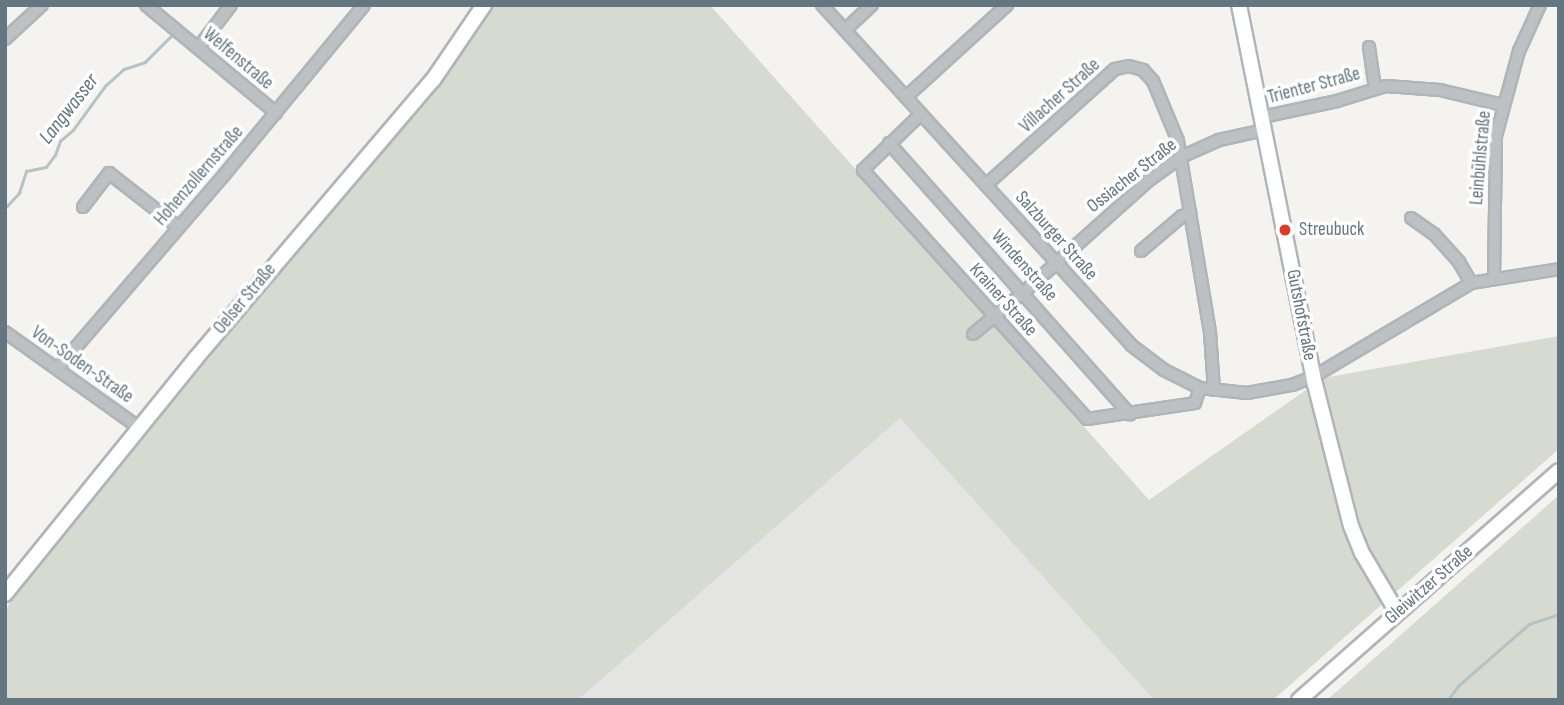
<!DOCTYPE html>
<meta charset="utf-8">
<style>
body{margin:0}
#map{position:relative;width:1564px;height:705px;overflow:hidden;background:#f4f3f0;font-family:"Sofia Sans Condensed",sans-serif}
div>[style]{position:absolute}
.built>*{inset:0;background:#e4e5e3}
.green>*{inset:0;background:#d6dad1}
.stream>*{height:2.5px;margin:-1.25px;padding:0 1.25px;transform-origin:1.25px;border-radius:1.25px;background:#b5c3c5}
.roads{filter:drop-shadow(2px 0 #afb5b8) drop-shadow(-2px 0 #afb5b8) drop-shadow(0 2px #afb5b8) drop-shadow(0 -2px #afb5b8)}
.street>*{height:10px;margin:-5px;padding:0 5px;transform-origin:5px;border-radius:5px;background:#bdc1c4}
.secondary>*{height:14px;margin:-7px;padding:0 7px;transform-origin:7px;border-radius:7px;background:#fff}
.dots>*{width:19px;height:19px;translate:-50% -50%;box-sizing:border-box;border:4px solid #fff;border-radius:50%}
span{translate:-50% -50%;white-space:nowrap;text-align:center;line-height:1.15;-webkit-text-stroke:7px #fff;paint-order:stroke}
.street-label{font-size:19px;color:#64767f}
.poi-label{font-size:19px;color:#64767f}
.left{translate:0 -50%;text-align:left}
.water-label{font-size:21px;color:#5f787d;font-style:italic}
.frame{position:absolute;inset:0;border:7px solid #64767f;pointer-events:none}
</style>
<div id="map">
<div class="built">
<div style="clip-path:polygon(900px 417px,1154px 700px,578px 700px,763px 536px)"></div>
</div>
<div class="green">
<div style="clip-path:polygon(491px 5px,710px 5px,1149px 500px,1323px 378px,1559px 336px,1559px 449px,1273px 700px,1154px 700px,900px 418px,578px 700px,5px 700px,5px 613px,15px 591px,158px 413px,444px 76px)"></div>
<div style="clip-path:polygon(1559px 495px,1559px 700px,1327px 700px)"></div>
</div>
<div class="stream">
<div style="left:5px;top:208px;width:21px;rotate:-47deg"></div>
<div style="left:19px;top:193px;width:23px;rotate:-72deg"></div>
<div style="left:26px;top:171px;width:20px;rotate:-11deg"></div>
<div style="left:46px;top:167px;width:15px;rotate:-53deg"></div>
<div style="left:55px;top:155px;width:15px;rotate:-70deg"></div>
<div style="left:60px;top:141px;width:17px;rotate:-40deg"></div>
<div style="left:73px;top:130px;width:54px;rotate:-54deg"></div>
<div style="left:105px;top:86px;width:25px;rotate:-42deg"></div>
<div style="left:124px;top:69px;width:22px;rotate:-18deg"></div>
<div style="left:145px;top:62px;width:37px;rotate:-45deg"></div>
<div style="left:1448px;top:700px;width:17px;rotate:-54deg"></div>
<div style="left:1458px;top:686px;width:94px;rotate:-41.1deg"></div>
<div style="left:1529px;top:624px;width:32px;rotate:-18deg"></div>
</div>
<div class="roads">
<div class="street">
<div style="left:146px;top:5px;width:169px;rotate:39.7deg"></div>
<div style="left:822px;top:5px;width:459px;rotate:47.7deg"></div>
<div style="left:1131px;top:345px;width:41px;rotate:37.1deg"></div>
<div style="left:1164px;top:370px;width:40px;rotate:26.6deg"></div>
<div style="left:1200px;top:388px;width:47px;rotate:6.1deg"></div>
<div style="left:1247px;top:393px;width:46px;rotate:-10.1deg"></div>
<div style="left:1292px;top:385px;width:22px;rotate:-21deg"></div>
<div style="left:1313px;top:377px;width:184px;rotate:-30.7deg"></div>
<div style="left:1471px;top:283px;width:89px;rotate:-9deg"></div>
<div style="left:845px;top:30px;width:37px;rotate:-43deg"></div>
<div style="left:5px;top:39px;width:50px;rotate:-42.6deg"></div>
<div style="left:1369px;top:47px;width:41px;rotate:81.7deg"></div>
<div style="left:198px;top:48px;width:54px;rotate:-52.5deg"></div>
<div style="left:906px;top:97px;width:137px;rotate:-42.3deg"></div>
<div style="left:921px;top:114px;width:81px;rotate:136deg"></div>
<div style="left:863px;top:170px;width:335px;rotate:48deg"></div>
<div style="left:1087px;top:419px;width:109px;rotate:-8.4deg"></div>
<div style="left:1195px;top:403px;width:16px;rotate:-72deg"></div>
<div style="left:1262px;top:117px;width:77px;rotate:-12deg"></div>
<div style="left:1337px;top:101px;width:51px;rotate:-17deg"></div>
<div style="left:1386px;top:86px;width:54px;rotate:4.2deg"></div>
<div style="left:1440px;top:90px;width:65px;rotate:13.4deg"></div>
<div style="left:889px;top:143px;width:363px;rotate:48.4deg"></div>
<div style="left:986px;top:185px;width:173px;rotate:-42deg"></div>
<div style="left:1115px;top:69px;width:14px;rotate:-12deg"></div>
<div style="left:1129px;top:66px;width:15px;rotate:16deg"></div>
<div style="left:1143px;top:70px;width:15px;rotate:48deg"></div>
<div style="left:1153px;top:81px;width:65px;rotate:67.4deg"></div>
<div style="left:1178px;top:141px;width:194px;rotate:80.5deg"></div>
<div style="left:1210px;top:332px;width:58px;rotate:86.1deg"></div>
<div style="left:83px;top:207px;width:43px;rotate:-52.6deg"></div>
<div style="left:109px;top:173px;width:88px;rotate:38deg"></div>
<div style="left:1411px;top:218px;width:28px;rotate:35deg"></div>
<div style="left:1434px;top:234px;width:38px;rotate:48deg"></div>
<div style="left:1459px;top:262px;width:24px;rotate:60deg"></div>
<div style="left:1141px;top:251px;width:54px;rotate:-40.5deg"></div>
<div style="left:1182px;top:216px;width:9px;rotate:-18deg"></div>
<div style="left:1494px;top:279px;width:143px;rotate:-89.2deg"></div>
<div style="left:1496px;top:136px;width:88px;rotate:-74.9deg"></div>
<div style="left:1519px;top:51px;width:51px;rotate:-65.5deg"></div>
<div style="left:5px;top:332px;width:163px;rotate:35.5deg"></div>
<div style="left:973px;top:334px;width:66px;rotate:-39.5deg"></div>
<div style="left:1024px;top:292px;width:166px;rotate:-41.8deg"></div>
<div style="left:1148px;top:181px;width:41px;rotate:-36deg"></div>
<div style="left:1181px;top:157px;width:42px;rotate:-24.1deg"></div>
<div style="left:1219px;top:140px;width:47px;rotate:-12.3deg"></div>
<div style="left:58px;top:368px;width:255px;rotate:-49.3deg"></div>
<div style="left:224px;top:175px;width:220px;rotate:-50.5deg"></div>
</div>
<div class="secondary">
<div style="left:1239px;top:5px;width:387px;rotate:78.7deg"></div>
<div style="left:1315px;top:384px;width:146px;rotate:75.8deg"></div>
<div style="left:1351px;top:526px;width:29px;rotate:68deg"></div>
<div style="left:1362px;top:553px;width:69px;rotate:59.3deg"></div>
<div style="left:5px;top:594px;width:304px;rotate:-51deg"></div>
<div style="left:196px;top:358px;width:365px;rotate:-49.6deg"></div>
<div style="left:433px;top:80px;width:91px;rotate:-55.8deg"></div>
<div style="left:1299px;top:700px;width:346px;rotate:-41.4deg"></div>
</div>
</div>
<div class="dots">
<div style="left:1285px;top:230px;background:#db3e28"></div>
</div>
<div class="street-label">
<span style="left:238px;top:59px;rotate:40deg">Welfenstraße</span>
<span style="left:1314px;top:86px;rotate:-15deg">Trienter Straße</span>
<span style="left:1060px;top:96px;rotate:-42deg">Villacher Straße</span>
<span style="left:1481px;top:158px;rotate:-85deg">Leinbühlstraße</span>
<span style="left:199px;top:176px;rotate:-49deg">Hohenzollernstraße</span>
<span style="left:1132px;top:176px;rotate:-38deg">Ossiacher Straße</span>
<span style="left:1056px;top:236px;rotate:48deg">Salzburger Straße</span>
<span style="left:1024px;top:266px;rotate:48deg">Windenstraße</span>
<span style="left:245px;top:299px;rotate:-50deg">Oelser Straße</span>
<span style="left:1003px;top:300px;rotate:48deg">Krainer Straße</span>
<span style="left:1301px;top:315px;rotate:79deg">Gutshofstraße</span>
<span style="left:82px;top:365px;rotate:35deg">Von-Soden-Straße</span>
<span style="left:1429px;top:585px;rotate:-41deg">Gleiwitzer Straße</span>
</div>
<div class="poi-label">
<span class="left" style="left:1299px;top:230px">Streubuck</span>
</div>
<div class="water-label">
<span style="left:69px;top:109px;rotate:-52deg">Langwasser</span>
</div>
<div class="frame"></div>
</div>
